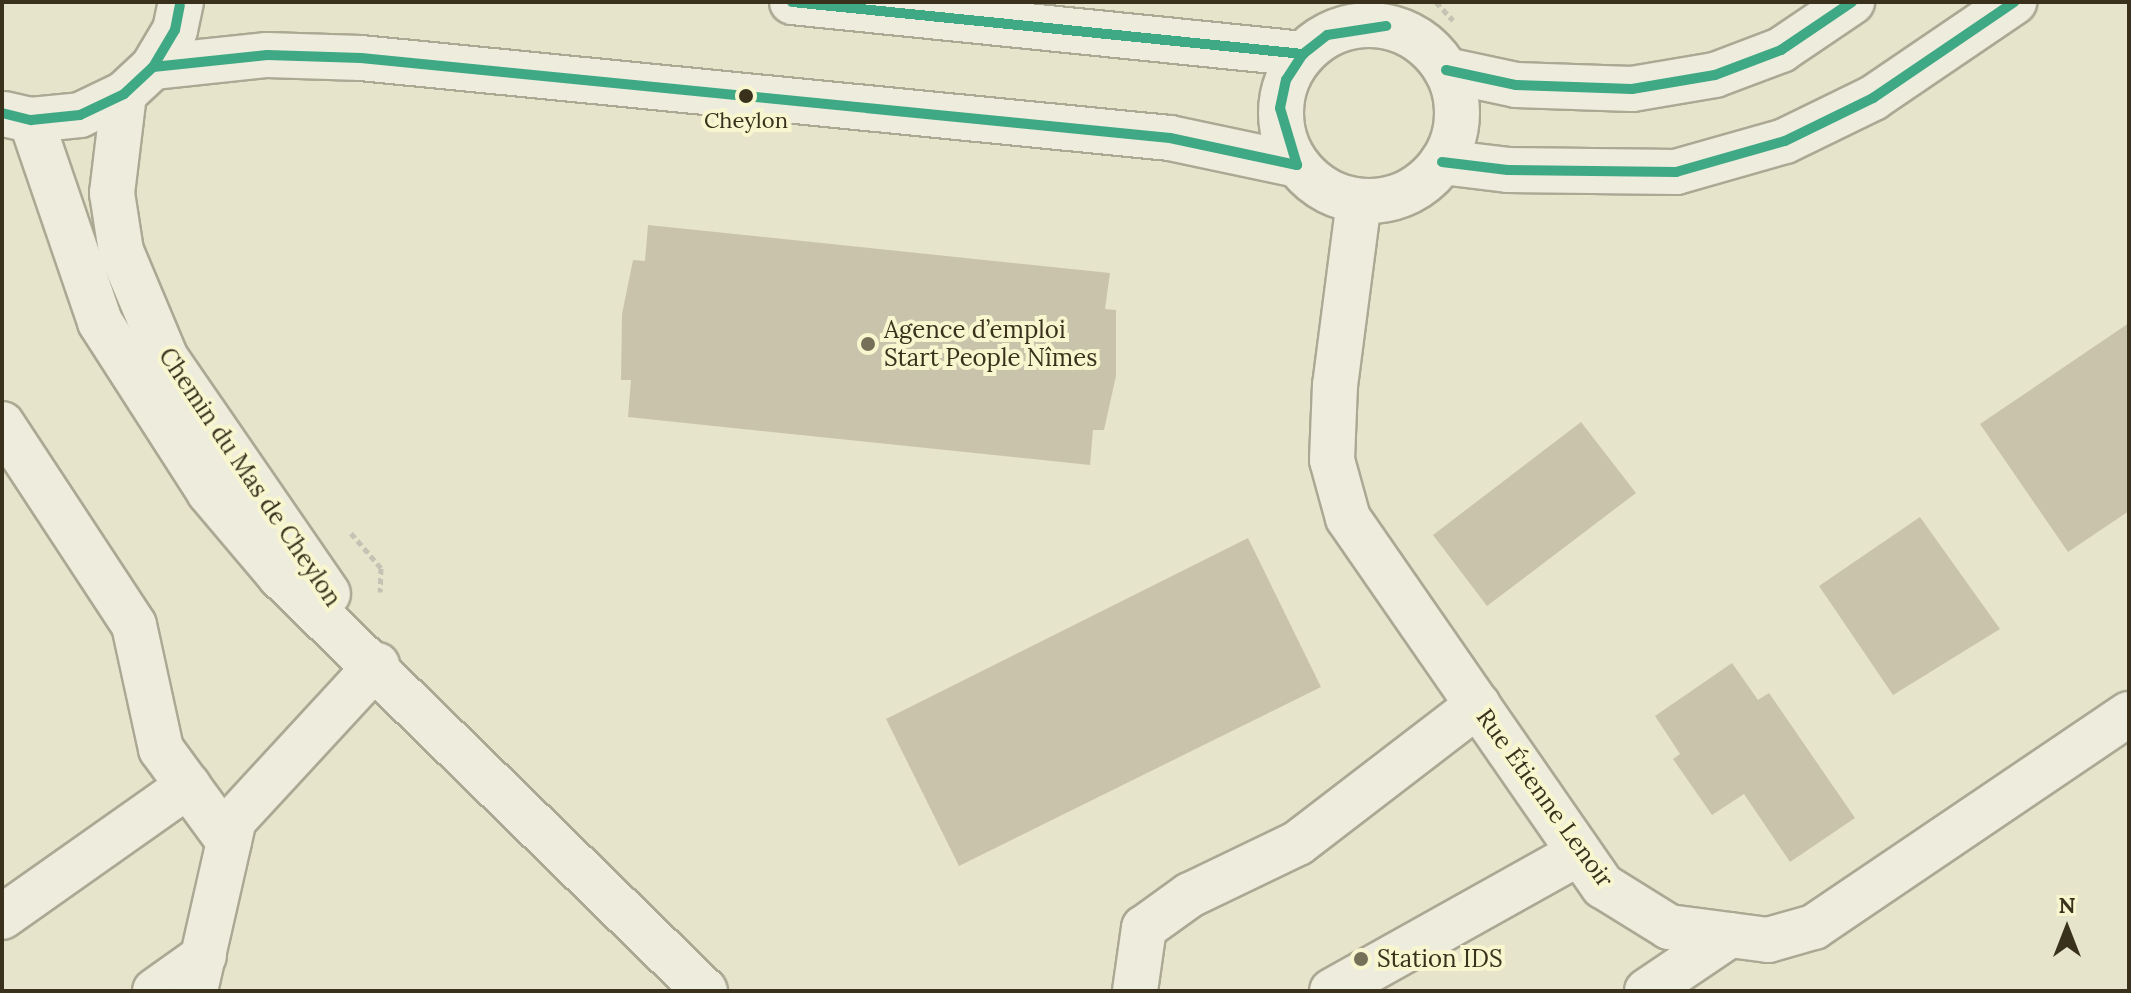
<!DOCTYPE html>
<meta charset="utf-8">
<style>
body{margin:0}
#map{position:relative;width:2131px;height:993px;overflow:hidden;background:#e6e4ca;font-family:Lora,serif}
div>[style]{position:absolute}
.building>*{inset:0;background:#cac3ab}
.path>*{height:5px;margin-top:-2.5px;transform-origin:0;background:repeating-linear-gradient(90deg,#c5c3b4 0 6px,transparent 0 10px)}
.roads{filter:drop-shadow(2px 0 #aba894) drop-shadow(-2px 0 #aba894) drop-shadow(0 2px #aba894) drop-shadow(0 -2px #aba894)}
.minor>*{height:44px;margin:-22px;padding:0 22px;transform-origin:22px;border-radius:22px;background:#edecdd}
.minor>.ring{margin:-22px;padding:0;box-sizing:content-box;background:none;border:44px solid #edecdd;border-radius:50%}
.bus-1>*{height:10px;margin:-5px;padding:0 5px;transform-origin:5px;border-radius:5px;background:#3fa884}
.dots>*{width:22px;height:22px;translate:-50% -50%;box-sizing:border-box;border:4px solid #f8f6cf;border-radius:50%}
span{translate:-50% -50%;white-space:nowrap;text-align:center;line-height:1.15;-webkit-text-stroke:8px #f8f6cf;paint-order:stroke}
.bus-label{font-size:22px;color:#39311c}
.poi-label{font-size:24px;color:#39311c}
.left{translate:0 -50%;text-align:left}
.street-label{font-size:24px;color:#39311c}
.frame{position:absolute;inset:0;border:4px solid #39311c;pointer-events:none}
.north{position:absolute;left:2027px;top:889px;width:80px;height:80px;-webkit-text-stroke:6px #f8f6cf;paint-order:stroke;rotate:0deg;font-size:22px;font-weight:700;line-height:32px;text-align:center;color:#39311c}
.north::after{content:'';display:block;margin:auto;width:28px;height:36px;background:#39311c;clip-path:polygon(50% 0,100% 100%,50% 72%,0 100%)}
</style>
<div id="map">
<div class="building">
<div style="clip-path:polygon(648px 225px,1110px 273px,1105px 309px,1116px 310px,1116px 376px,1104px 430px,1093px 430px,1090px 465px,628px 417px,631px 380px,621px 380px,622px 314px,633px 260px,645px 261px)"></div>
<div style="clip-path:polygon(2129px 323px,2129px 511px,2068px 552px,1980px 424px)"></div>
<div style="clip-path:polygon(1581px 422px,1636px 493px,1487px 606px,1433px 535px)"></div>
<div style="clip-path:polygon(1920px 517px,2000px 629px,1893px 695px,1819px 586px)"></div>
<div style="clip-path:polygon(1248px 538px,1321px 687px,959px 866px,886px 719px)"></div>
<div style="clip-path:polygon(1732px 663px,1758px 700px,1769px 693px,1855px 818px,1790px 862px,1744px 794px,1712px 815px,1673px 759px,1680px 754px,1655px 716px)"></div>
</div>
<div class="path">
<div style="left:1436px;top:2px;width:25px;rotate:47deg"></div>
<div style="left:351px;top:533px;width:46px;rotate:49.4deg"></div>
<div style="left:381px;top:568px;width:24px;rotate:92deg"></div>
</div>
<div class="roads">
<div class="minor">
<div style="left:792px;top:2px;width:514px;rotate:5.81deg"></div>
<div class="ring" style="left:1281px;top:25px;width:132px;height:132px"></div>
<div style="left:153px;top:67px;width:115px;rotate:-6deg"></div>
<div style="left:267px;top:55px;width:94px;rotate:1.8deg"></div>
<div style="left:361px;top:58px;width:813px;rotate:5.65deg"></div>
<div style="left:1170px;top:138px;width:130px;rotate:12deg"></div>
<div style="left:1446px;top:70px;width:72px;rotate:12.1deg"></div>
<div style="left:1516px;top:85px;width:116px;rotate:2deg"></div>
<div style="left:1632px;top:89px;width:84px;rotate:-9.6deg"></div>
<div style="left:1715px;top:75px;width:71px;rotate:-20.7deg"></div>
<div style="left:1781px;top:50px;width:86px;rotate:-34.1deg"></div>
<div style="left:124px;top:94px;width:100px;rotate:96.9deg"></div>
<div style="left:112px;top:193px;width:59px;rotate:81.2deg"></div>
<div style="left:121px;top:251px;width:116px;rotate:67.2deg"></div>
<div style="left:166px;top:358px;width:286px;rotate:55.5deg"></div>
<div style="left:4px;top:114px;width:28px;rotate:13deg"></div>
<div style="left:31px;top:120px;width:49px;rotate:-5.8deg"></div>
<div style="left:80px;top:115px;width:49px;rotate:-25.5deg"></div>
<div style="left:124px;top:94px;width:40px;rotate:-43deg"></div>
<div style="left:153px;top:67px;width:43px;rotate:-59.3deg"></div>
<div style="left:175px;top:30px;width:29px;rotate:-78deg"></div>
<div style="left:31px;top:120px;width:213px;rotate:71.1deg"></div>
<div style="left:100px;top:322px;width:202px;rotate:57.3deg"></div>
<div style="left:209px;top:492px;width:110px;rotate:49.8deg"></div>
<div style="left:280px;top:576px;width:594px;rotate:44.32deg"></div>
<div style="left:1442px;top:162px;width:66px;rotate:6.9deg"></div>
<div style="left:1508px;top:170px;width:168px;rotate:0.7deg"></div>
<div style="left:1676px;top:172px;width:113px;rotate:-15.9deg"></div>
<div style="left:1785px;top:141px;width:98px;rotate:-26deg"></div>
<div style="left:1873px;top:98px;width:171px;rotate:-34.2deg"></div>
<div style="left:1359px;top:201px;width:186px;rotate:97.4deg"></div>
<div style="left:1335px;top:385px;width:75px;rotate:92.3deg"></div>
<div style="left:1332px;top:460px;width:60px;rotate:74.6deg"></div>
<div style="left:1348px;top:518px;width:448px;rotate:55.3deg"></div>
<div style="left:1603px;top:886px;width:78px;rotate:31.8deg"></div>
<div style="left:1669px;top:927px;width:100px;rotate:7.5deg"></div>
<div style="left:1768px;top:940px;width:48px;rotate:-15.8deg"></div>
<div style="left:1814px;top:927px;width:380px;rotate:-34.1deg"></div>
<div style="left:2px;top:424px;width:240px;rotate:56.7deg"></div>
<div style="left:134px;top:625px;width:127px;rotate:77.7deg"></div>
<div style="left:161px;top:749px;width:115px;rotate:53.8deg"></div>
<div style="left:2px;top:917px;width:228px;rotate:-35.2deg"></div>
<div style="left:155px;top:991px;width:60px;rotate:-35.5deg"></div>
<div style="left:195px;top:991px;width:175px;rotate:-77.2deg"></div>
<div style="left:234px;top:820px;width:211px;rotate:-47.3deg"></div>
<div style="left:1135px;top:991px;width:64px;rotate:-81.9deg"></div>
<div style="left:1144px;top:928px;width:57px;rotate:-35.7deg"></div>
<div style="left:1190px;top:895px;width:120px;rotate:-25.7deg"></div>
<div style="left:1298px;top:843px;width:227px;rotate:-37.5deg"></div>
<div style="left:1332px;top:991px;width:283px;rotate:-29.2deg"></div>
<div style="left:1647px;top:991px;width:100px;rotate:-34deg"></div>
</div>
</div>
<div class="bus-1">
<div style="left:792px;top:2px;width:514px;rotate:5.81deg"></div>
<div style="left:153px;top:67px;width:115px;rotate:-6deg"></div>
<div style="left:267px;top:55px;width:94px;rotate:1.8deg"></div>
<div style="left:361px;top:58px;width:813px;rotate:5.65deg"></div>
<div style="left:1170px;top:138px;width:130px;rotate:12deg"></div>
<div style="left:1446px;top:70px;width:72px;rotate:12.1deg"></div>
<div style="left:1516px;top:85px;width:116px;rotate:2deg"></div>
<div style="left:1632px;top:89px;width:84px;rotate:-9.6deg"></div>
<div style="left:1715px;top:75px;width:71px;rotate:-20.7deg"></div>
<div style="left:1781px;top:50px;width:86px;rotate:-34.1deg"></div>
<div style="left:2px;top:113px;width:30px;rotate:14deg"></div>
<div style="left:31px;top:120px;width:49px;rotate:-5.8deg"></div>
<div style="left:80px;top:115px;width:49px;rotate:-25.5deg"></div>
<div style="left:124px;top:94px;width:40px;rotate:-43deg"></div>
<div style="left:153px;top:67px;width:43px;rotate:-59.3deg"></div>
<div style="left:175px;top:30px;width:25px;rotate:-79deg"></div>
<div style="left:1442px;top:162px;width:66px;rotate:6.9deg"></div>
<div style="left:1508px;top:170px;width:168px;rotate:0.7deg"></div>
<div style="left:1676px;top:172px;width:113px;rotate:-15.9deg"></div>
<div style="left:1785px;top:141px;width:98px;rotate:-26deg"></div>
<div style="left:1873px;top:98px;width:171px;rotate:-34.2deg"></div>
<div style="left:1297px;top:165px;width:59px;rotate:-106.6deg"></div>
<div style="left:1280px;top:108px;width:29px;rotate:-78deg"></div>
<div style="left:1286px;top:80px;width:31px;rotate:-57deg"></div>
<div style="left:1303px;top:54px;width:31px;rotate:-38deg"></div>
<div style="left:1327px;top:35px;width:60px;rotate:-8.7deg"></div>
</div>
<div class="dots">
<div style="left:746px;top:96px;background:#39311c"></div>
<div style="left:868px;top:344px;background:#767059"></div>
<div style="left:1361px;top:959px;background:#767059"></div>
</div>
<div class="bus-label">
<span style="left:746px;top:121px">Cheylon</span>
</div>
<div class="poi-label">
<span class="left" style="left:884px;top:344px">Agence d’emploi<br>Start People Nîmes</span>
<span class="left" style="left:1377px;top:959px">Station IDS</span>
</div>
<div class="street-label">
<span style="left:250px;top:477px;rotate:56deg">Chemin du Mas de Cheylon</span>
<span style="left:1545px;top:798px;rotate:54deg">Rue Étienne Lenoir</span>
</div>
<div class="frame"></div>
<div class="north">N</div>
</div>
